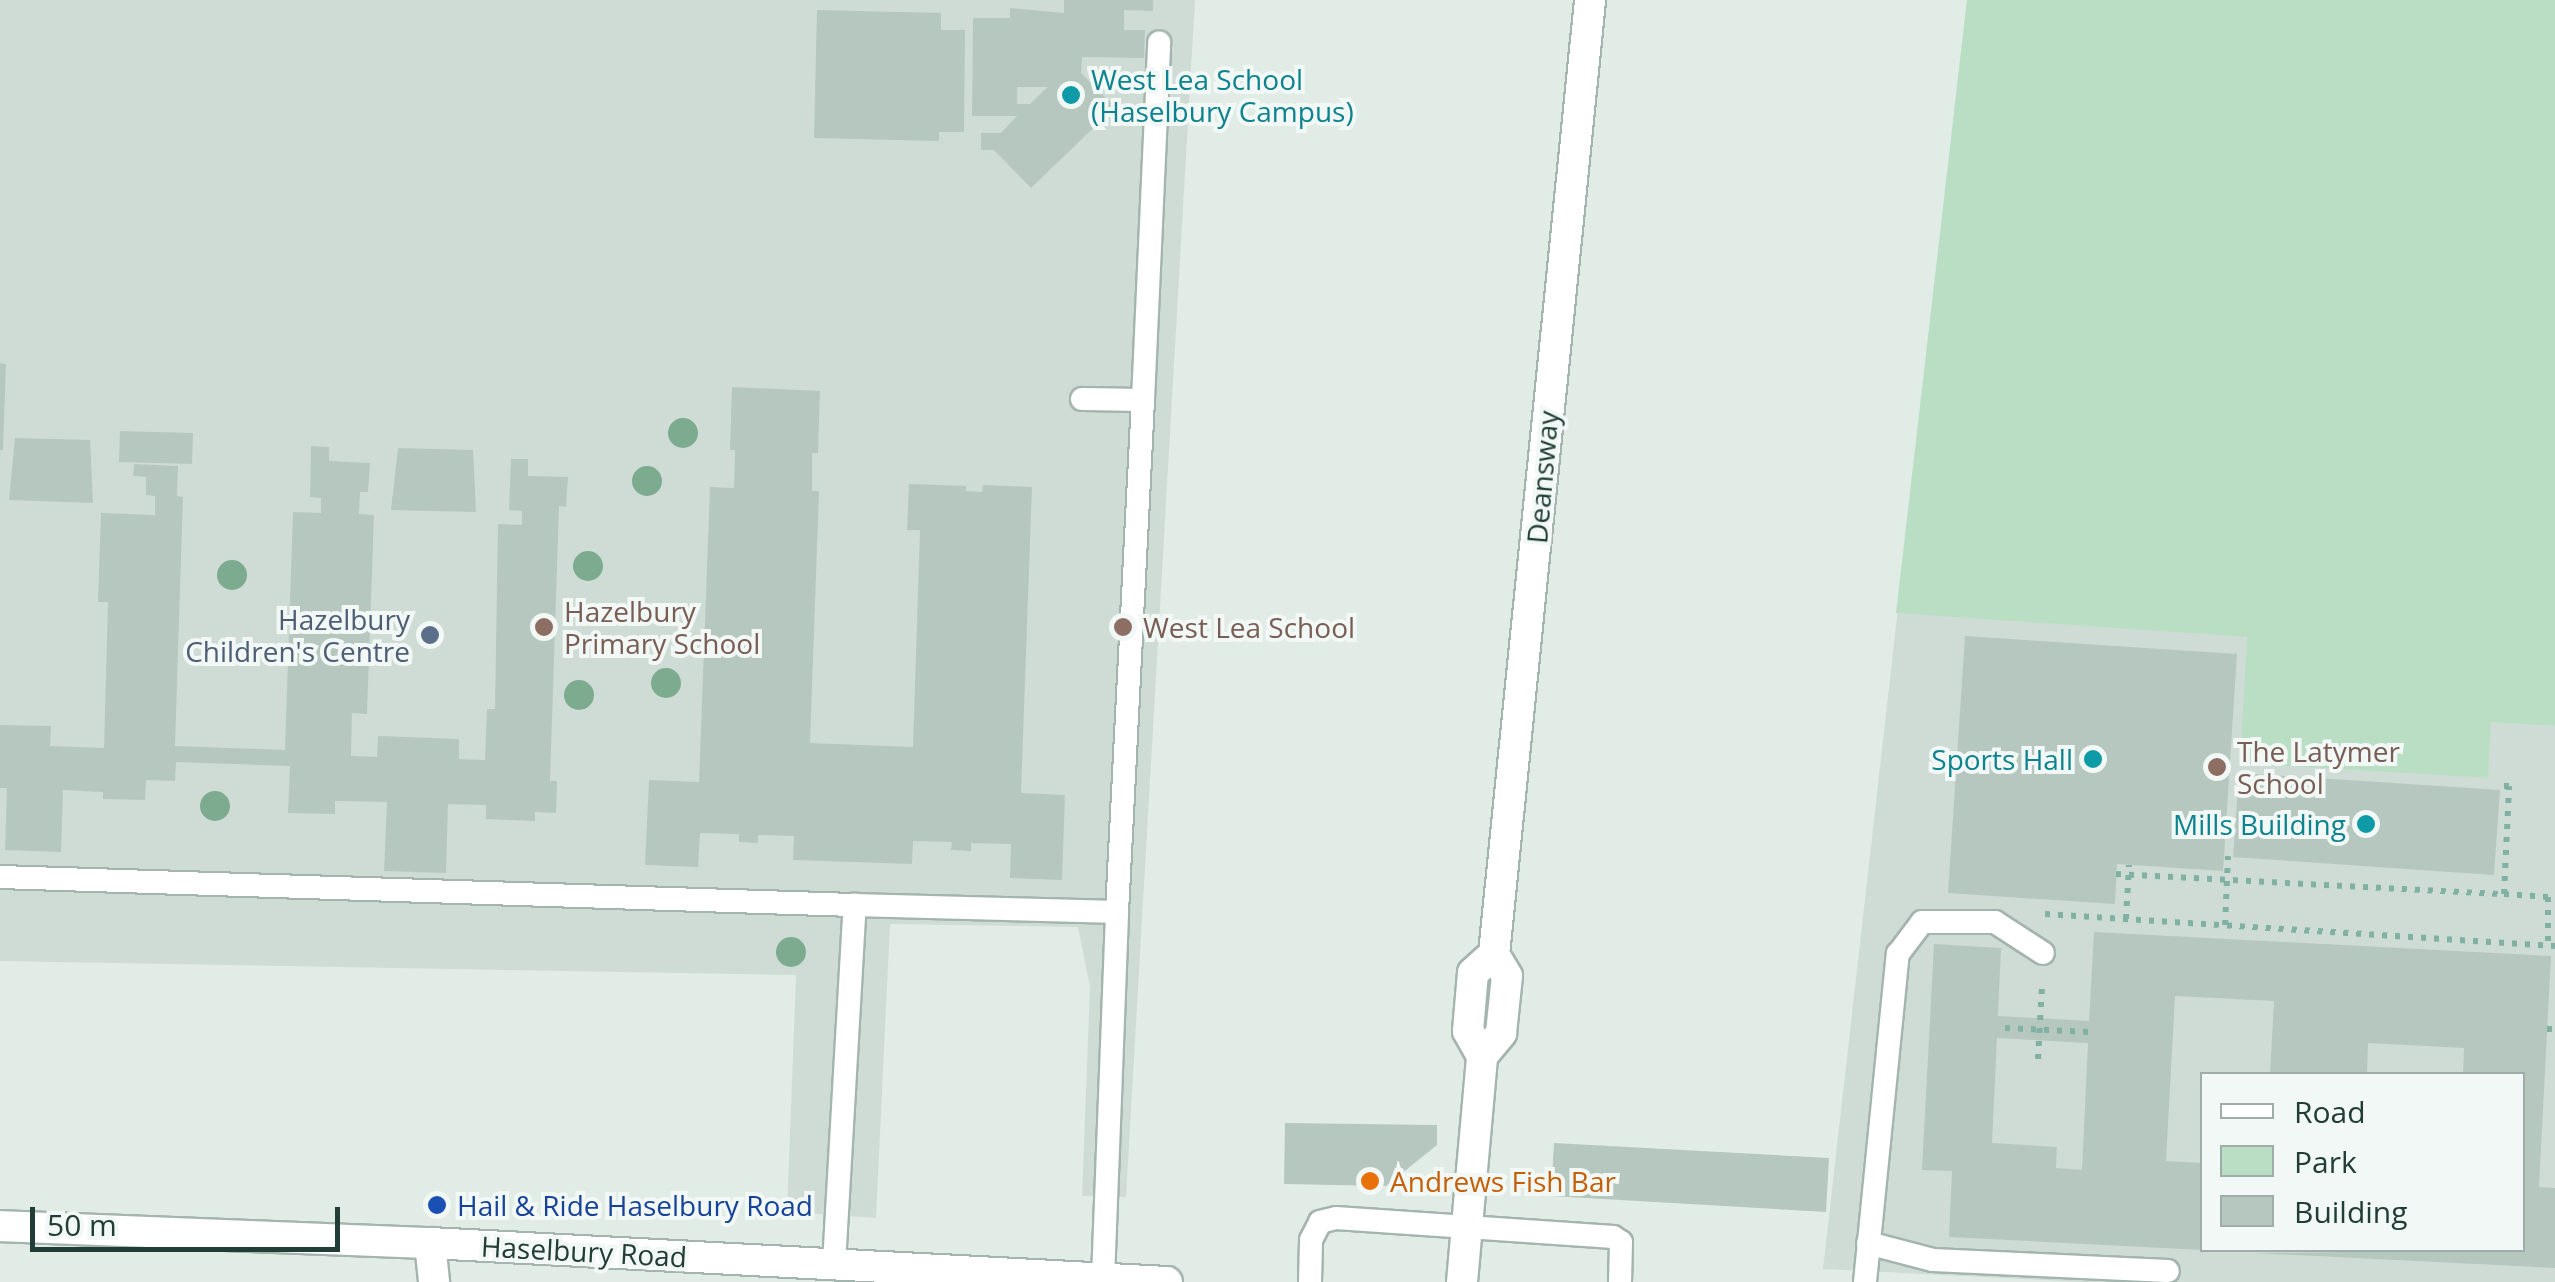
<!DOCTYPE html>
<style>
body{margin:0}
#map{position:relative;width:2555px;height:1282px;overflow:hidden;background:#e1ece7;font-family:"Open Sans",sans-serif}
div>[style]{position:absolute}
.built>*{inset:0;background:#cfdcd6}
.green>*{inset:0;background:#b9dec4}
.building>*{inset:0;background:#b6c7c0}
.path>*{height:6px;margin-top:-3px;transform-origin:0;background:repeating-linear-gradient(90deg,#80b1a2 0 5px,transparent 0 13px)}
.roads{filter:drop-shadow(2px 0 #a4b4ae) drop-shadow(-2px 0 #a4b4ae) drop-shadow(0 2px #a4b4ae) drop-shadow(0 -2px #a4b4ae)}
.service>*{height:22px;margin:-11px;padding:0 11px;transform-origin:11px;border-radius:11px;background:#fff}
.minor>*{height:30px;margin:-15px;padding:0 15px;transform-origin:15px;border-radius:15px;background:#fff}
.tertiary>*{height:30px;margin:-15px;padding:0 15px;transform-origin:15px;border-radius:15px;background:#fff}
.trees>*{width:30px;height:30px;margin:-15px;border-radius:50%;background:#7cab90}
.dots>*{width:28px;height:28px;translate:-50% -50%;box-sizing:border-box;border:5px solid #f2f8f5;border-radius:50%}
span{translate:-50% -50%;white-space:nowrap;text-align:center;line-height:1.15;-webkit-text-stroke:8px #f2f8f5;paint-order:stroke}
.culture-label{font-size:28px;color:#0d838f}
.left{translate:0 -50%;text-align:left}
.right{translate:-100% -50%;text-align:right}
.street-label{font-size:28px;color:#213d36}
.education-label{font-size:28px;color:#785e54}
.service-label{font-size:28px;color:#4e5e75}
.food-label{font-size:28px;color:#c56008}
.transit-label{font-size:28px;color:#164399}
.legend{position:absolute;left:2200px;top:1072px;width:325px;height:180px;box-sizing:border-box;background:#f2f8f5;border:2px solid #9eada9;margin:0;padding:12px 18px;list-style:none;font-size:30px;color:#213d36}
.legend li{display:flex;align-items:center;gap:20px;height:50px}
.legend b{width:50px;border:2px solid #9eada9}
.scale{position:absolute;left:30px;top:1207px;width:310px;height:45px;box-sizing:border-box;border:5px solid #213d36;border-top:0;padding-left:12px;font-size:30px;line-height:35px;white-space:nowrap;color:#213d36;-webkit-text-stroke:8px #f2f8f5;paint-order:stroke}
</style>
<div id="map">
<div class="built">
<div style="clip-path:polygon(0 0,1195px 0,1126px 1197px,1082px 1196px,1090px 987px,1078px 927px,890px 924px,876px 1218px,787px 1212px,796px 975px,0 961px)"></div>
<div style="clip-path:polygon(evenodd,1967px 0,2555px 0,2555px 1282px,2083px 1282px,1823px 1269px,1967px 0,2202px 1074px,2522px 1074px,2522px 1250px,2202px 1250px,2202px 1074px)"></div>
</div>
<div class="green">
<div style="clip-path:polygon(1967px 0,2555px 0,2555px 726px,2491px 722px,2488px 778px,2240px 763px,2247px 637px,1896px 613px)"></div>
</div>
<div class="building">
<div style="clip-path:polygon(evenodd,1064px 0,1153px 0,1153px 11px,1124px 10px,1124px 30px,1145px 30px,1144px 58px,1082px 57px,1081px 73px,1115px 107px,1031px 188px,994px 150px,981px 150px,981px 133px,1001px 133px,1017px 116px,972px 116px,973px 18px,1010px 18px,1010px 8px,1064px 13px,1064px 0,1017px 87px,1048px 87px,1030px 104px,1017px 104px,1017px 87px)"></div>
<div style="clip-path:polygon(817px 10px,941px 13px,941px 30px,965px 30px,964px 132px,939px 132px,939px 141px,814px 138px)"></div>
<div style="clip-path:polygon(0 363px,6px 364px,3px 450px,0 450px)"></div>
<div style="clip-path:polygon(732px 387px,820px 391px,818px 453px,812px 453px,812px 491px,819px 491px,810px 743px,913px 747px,920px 530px,907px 530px,909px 484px,966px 486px,966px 491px,982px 492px,983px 485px,1032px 487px,1021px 793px,1065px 795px,1062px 880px,1010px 878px,1011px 844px,971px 843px,971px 851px,951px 850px,952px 842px,913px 841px,912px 864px,793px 860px,794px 836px,758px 835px,758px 843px,739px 842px,739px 834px,700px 833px,698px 867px,645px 865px,649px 780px,699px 782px,710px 487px,734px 488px,735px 450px,730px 450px)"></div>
<div style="clip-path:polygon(120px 431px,193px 433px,192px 464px,119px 462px)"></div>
<div style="clip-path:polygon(15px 438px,90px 440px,93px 503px,9px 500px)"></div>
<div style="clip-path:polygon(311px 446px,329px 447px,329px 461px,370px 463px,368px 492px,360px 492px,359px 514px,374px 515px,367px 714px,352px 713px,351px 756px,377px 757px,378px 736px,459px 739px,459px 759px,485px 760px,487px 709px,495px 709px,498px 524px,522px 525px,522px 511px,509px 510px,511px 459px,528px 459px,528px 476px,568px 477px,566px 507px,559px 506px,550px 781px,557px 781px,556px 813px,535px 812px,535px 821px,486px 819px,486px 805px,448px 804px,446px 873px,384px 871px,387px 802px,335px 801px,335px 814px,288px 813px,290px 766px,176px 762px,175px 781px,146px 780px,145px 800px,103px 799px,103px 792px,63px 790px,61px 852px,5px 850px,7px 788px,0 788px,0 725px,51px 726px,50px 746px,104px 748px,108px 602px,98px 602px,101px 513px,155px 515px,155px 496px,146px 495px,146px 477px,133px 476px,134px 464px,178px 466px,177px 496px,183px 497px,175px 746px,285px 750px,293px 512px,321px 513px,321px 498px,310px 497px)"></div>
<div style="clip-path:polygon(398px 448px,473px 450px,476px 512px,391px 510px)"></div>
<div style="clip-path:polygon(1965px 636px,2237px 654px,2223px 871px,2117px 864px,2115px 904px,1948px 893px)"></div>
<div style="clip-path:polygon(2239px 773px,2500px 790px,2494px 875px,2233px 857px)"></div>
<div style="clip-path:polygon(evenodd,2094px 932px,2551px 956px,2539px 1187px,2555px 1188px,2555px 1268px,2255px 1253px,2522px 1250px,2522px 1074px,2463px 1074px,2464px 1048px,2368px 1043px,2367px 1074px,2270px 1074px,2274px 1001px,2175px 996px,2166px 1161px,2202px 1163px,2202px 1250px,1949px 1237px,1952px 1171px,1922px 1170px,1934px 944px,2001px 948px,1998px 1016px,2089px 1021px,2094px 932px,1997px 1038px,2088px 1043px,2082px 1170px,2056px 1168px,2057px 1147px,1992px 1143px,1997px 1038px)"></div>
<div style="clip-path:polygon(1285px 1123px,1437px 1125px,1437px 1145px,1386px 1186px,1284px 1184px)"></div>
<div style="clip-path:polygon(1554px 1143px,1829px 1158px,1826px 1212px,1551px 1196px)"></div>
</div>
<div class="path">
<div style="left:2116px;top:874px;width:389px;rotate:3deg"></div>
<div style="left:2504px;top:894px;width:108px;rotate:-87.3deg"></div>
<div style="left:2509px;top:786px;width:10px;rotate:180deg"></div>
<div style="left:2504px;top:894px;width:44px;rotate:3.9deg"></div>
<div style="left:2548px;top:897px;width:49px;rotate:90deg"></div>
<div style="left:2045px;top:914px;width:511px;rotate:3.59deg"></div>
<div style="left:2126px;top:919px;width:54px;rotate:-86.8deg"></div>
<div style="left:2225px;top:925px;width:69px;rotate:-87.5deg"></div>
<div style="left:2005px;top:1028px;width:84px;rotate:2.7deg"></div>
<div style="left:2547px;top:1029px;width:8px"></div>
<div style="left:2038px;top:1059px;width:75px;rotate:-86.9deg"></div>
</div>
<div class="roads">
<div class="service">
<div style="left:1143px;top:400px;width:358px;rotate:-87.4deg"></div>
<div style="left:0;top:877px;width:855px;rotate:1.88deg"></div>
<div style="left:1868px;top:1243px;width:67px;rotate:14.7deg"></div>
<div style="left:1933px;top:1260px;width:235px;rotate:2.7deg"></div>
<div style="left:834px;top:1264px;width:360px;rotate:-86.7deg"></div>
<div style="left:855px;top:905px;width:262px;rotate:1.5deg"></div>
<div style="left:1117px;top:912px;width:513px;rotate:-87.09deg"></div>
<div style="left:1143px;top:400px;width:61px;rotate:-179.1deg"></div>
<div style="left:1103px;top:1279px;width:367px;rotate:-87.8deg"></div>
<div style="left:1310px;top:1282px;width:42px;rotate:-88.6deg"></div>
<div style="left:1311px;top:1240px;width:20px;rotate:-63deg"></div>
<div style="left:1320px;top:1222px;width:16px;rotate:-14deg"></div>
<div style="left:1336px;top:1218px;width:278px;rotate:3.9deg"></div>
<div style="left:1613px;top:1237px;width:9px;rotate:32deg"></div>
<div style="left:1621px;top:1242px;width:40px;rotate:91.4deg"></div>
<div style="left:1865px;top:1282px;width:330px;rotate:-84.3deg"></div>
<div style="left:1898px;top:954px;width:40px;rotate:-53deg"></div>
<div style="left:1922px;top:922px;width:73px"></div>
<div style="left:1995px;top:922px;width:57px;rotate:32.9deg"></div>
</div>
<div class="minor">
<div style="left:1482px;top:1056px;width:29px;rotate:-119deg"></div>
<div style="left:1468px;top:1031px;width:58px;rotate:-85.1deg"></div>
<div style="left:1473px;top:973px;width:28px;rotate:-42deg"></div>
<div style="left:430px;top:1243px;width:39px;rotate:84deg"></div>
<div style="left:1462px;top:1282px;width:227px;rotate:-84.9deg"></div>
<div style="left:1482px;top:1056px;width:30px;rotate:-50deg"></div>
<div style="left:1501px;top:1033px;width:57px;rotate:-84deg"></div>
<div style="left:1507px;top:976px;width:26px;rotate:-121deg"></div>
<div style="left:1494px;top:954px;width:959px;rotate:-84.25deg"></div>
</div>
<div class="tertiary">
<div style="left:0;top:1226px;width:430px;rotate:2.3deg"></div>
<div style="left:430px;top:1243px;width:738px;rotate:3.03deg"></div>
</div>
</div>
<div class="trees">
<div style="left:683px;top:433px"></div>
<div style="left:647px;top:481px"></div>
<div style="left:588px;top:566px"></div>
<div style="left:232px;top:575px"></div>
<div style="left:666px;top:683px"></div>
<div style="left:579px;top:695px"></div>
<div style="left:215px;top:806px"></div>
<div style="left:791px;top:952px"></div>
</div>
<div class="dots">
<div style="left:1071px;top:95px;background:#0f9aa8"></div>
<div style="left:544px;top:627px;background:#8d6e63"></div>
<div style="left:1123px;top:627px;background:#8d6e63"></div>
<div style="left:430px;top:635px;background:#5c6f8a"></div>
<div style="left:2093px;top:759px;background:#0f9aa8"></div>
<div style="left:2217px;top:767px;background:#8d6e63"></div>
<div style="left:2366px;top:824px;background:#0f9aa8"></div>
<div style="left:1370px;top:1181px;background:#e8710a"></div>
<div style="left:437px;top:1205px;background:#1a4fb4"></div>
</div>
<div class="culture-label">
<span class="left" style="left:1091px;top:95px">West Lea School<br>(Haselbury Campus)</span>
<span class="right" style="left:2073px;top:759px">Sports Hall</span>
<span class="right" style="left:2346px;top:824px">Mills Building</span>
</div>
<div class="street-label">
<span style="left:1542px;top:477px;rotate:-85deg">Deansway</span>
<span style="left:584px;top:1251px;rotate:3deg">Haselbury Road</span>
</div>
<div class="education-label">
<span class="left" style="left:564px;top:627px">Hazelbury<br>Primary School</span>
<span class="left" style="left:1143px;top:627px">West Lea School</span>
<span class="left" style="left:2237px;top:767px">The Latymer<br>School</span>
</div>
<div class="service-label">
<span class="right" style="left:410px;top:635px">Hazelbury<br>Children's Centre</span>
</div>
<div class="food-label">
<span class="left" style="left:1390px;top:1181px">Andrews Fish Bar</span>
</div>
<div class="transit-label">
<span class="left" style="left:457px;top:1205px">Hail &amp; Ride Haselbury Road</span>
</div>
<ul class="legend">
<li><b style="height:12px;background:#fff"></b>Road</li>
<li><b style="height:28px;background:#b9dec4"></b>Park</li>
<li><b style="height:28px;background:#b6c7c0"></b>Building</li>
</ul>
<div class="scale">50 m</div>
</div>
